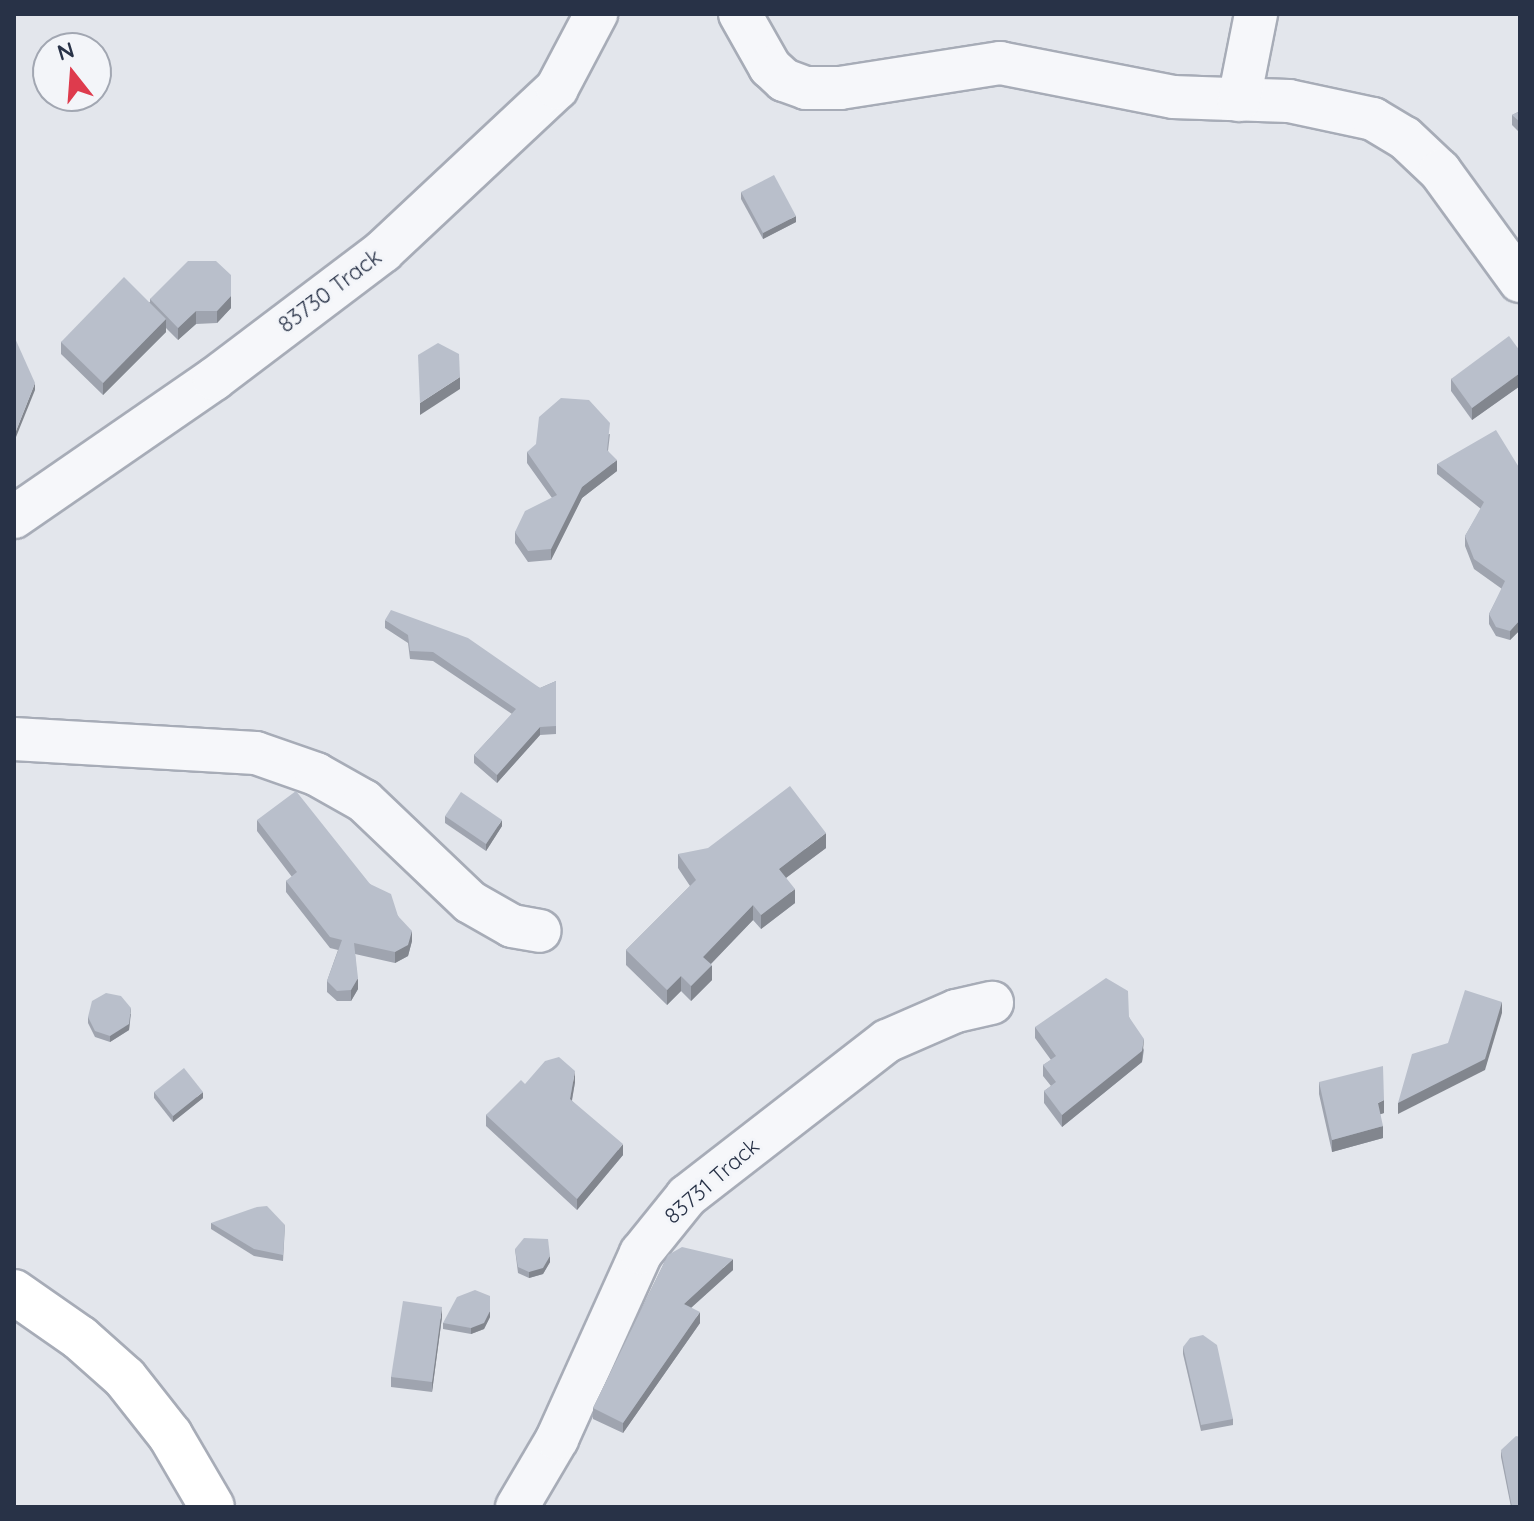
<!DOCTYPE html>
<style>
body{margin:0}
#map{position:relative;width:1534px;height:1521px;overflow:hidden;background:#e3e6ec;font-family:Quicksand,sans-serif}
div>[style]{position:absolute}
.roads{filter:drop-shadow(2px 0 #a7acb7) drop-shadow(-2px 0 #a7acb7) drop-shadow(0 2px #a7acb7) drop-shadow(0 -2px #a7acb7)}
.street>*{height:42px;margin:-21px;padding:0 21px;transform-origin:21px;border-radius:21px;background:#f6f7fa}
.secondary>*{height:44px;margin:-22px;padding:0 22px;transform-origin:22px;border-radius:22px;background:#fff}
.wall>*{inset:0;background:#9fa4af}
.shaded-wall>*{inset:0;background:#82868e}
.building>*{inset:0;background:#b9bfcb}
span{translate:-50% -50%;white-space:nowrap;text-align:center;line-height:1.15;-webkit-text-stroke:6px #f3f5f9;paint-order:stroke}
.street-label{font-size:22px;color:#283247}
.frame{position:absolute;inset:0;border:16px solid #283247;pointer-events:none}
.north{position:absolute;left:32px;top:32px;width:80px;height:80px;box-sizing:border-box;background:#f3f5f9;border:2px solid #a2a7b2;border-radius:50%;rotate:343deg;font-size:22px;font-weight:700;line-height:32px;text-align:center;color:#283247}
.north::after{content:'';display:block;margin:auto;width:28px;height:36px;background:#de3b4d;clip-path:polygon(50% 0,100% 100%,50% 72%,0 100%)}
</style>
<div id="map">
<div class="roads">
<div class="street">
<div style="left:740px;top:14px;width:61px;rotate:60.5deg"></div>
<div style="left:770px;top:67px;width:19px;rotate:43deg"></div>
<div style="left:784px;top:80px;width:23px;rotate:20deg"></div>
<div style="left:806px;top:88px;width:34px"></div>
<div style="left:840px;top:88px;width:162px;rotate:-8.9deg"></div>
<div style="left:1000px;top:63px;width:176px;rotate:11.1deg"></div>
<div style="left:1173px;top:97px;width:116px;rotate:2deg"></div>
<div style="left:1289px;top:101px;width:86px;rotate:12.1deg"></div>
<div style="left:1373px;top:119px;width:37px;rotate:31deg"></div>
<div style="left:1405px;top:138px;width:48px;rotate:43.3deg"></div>
<div style="left:1440px;top:171px;width:136px;rotate:54deg"></div>
<div style="left:1239px;top:100px;width:88px;rotate:-78.8deg"></div>
<div style="left:14px;top:517px;width:243px;rotate:-34.6deg"></div>
<div style="left:214px;top:379px;width:212px;rotate:-37.1deg"></div>
<div style="left:383px;top:251px;width:238px;rotate:-43.1deg"></div>
<div style="left:557px;top:88px;width:84px;rotate:-62.2deg"></div>
<div style="left:14px;top:739px;width:242px;rotate:3.3deg"></div>
<div style="left:256px;top:753px;width:64px;rotate:19.3deg"></div>
<div style="left:316px;top:774px;width:55px;rotate:29.4deg"></div>
<div style="left:364px;top:801px;width:146px;rotate:43.6deg"></div>
<div style="left:470px;top:902px;width:48px;rotate:29.7deg"></div>
<div style="left:512px;top:926px;width:28px;rotate:10deg"></div>
<div style="left:517px;top:1507px;width:79px;rotate:-59.5deg"></div>
<div style="left:557px;top:1439px;width:204px;rotate:-65.7deg"></div>
<div style="left:641px;top:1253px;width:73px;rotate:-51.1deg"></div>
<div style="left:687px;top:1196px;width:253px;rotate:-37.8deg"></div>
<div style="left:887px;top:1041px;width:75px;rotate:-23.5deg"></div>
<div style="left:956px;top:1011px;width:37px;rotate:-13deg"></div>
</div>
<div class="secondary">
<div style="left:14px;top:1292px;width:80px;rotate:34.9deg"></div>
<div style="left:80px;top:1338px;width:60px;rotate:41.6deg"></div>
<div style="left:125px;top:1378px;width:73px;rotate:51.7deg"></div>
<div style="left:170px;top:1435px;width:83px;rotate:59.7deg"></div>
</div>
</div>
<div class="wall">
<div style="clip-path:polygon(1520px 111px,1520px 133px,1512px 125px,1512px 115px)"></div>
<div style="clip-path:polygon(741px 192px,796px 222px,763px 239px,741px 199px)"></div>
<div style="clip-path:polygon(231px 275px,231px 308px,217px 323px,196px 324px,178px 340px,166px 328px,166px 332px,103px 395px,61px 354px,61px 342px,150px 302px,150px 299px)"></div>
<div style="clip-path:polygon(1520px 351px,1520px 386px,1472px 420px,1451px 391px,1451px 379px)"></div>
<div style="clip-path:polygon(610px 434px,608px 451px,617px 471px,582px 498px,551px 560px,528px 562px,515px 543px,515px 532px,552px 498px,527px 463px,527px 452px)"></div>
<div style="clip-path:polygon(1437px 464px,1520px 469px,1520px 630px,1510px 640px,1496px 636px,1489px 624px,1489px 614px,1502px 589px,1474px 569px,1465px 546px,1465px 536px,1481px 509px,1437px 474px)"></div>
<div style="clip-path:polygon(385px 620px,540px 688px,556px 681px,556px 734px,540px 735px,497px 783px,474px 763px,474px 755px,512px 714px,433px 661px,410px 659px,408px 643px,385px 628px)"></div>
<div style="clip-path:polygon(445px 816px,502px 826px,486px 851px,445px 823px)"></div>
<div style="clip-path:polygon(257px 820px,370px 884px,398px 916px,412px 941px,408px 956px,395px 963px,355px 954px,358px 989px,351px 1001px,337px 1001px,327px 992px,327px 981px,338px 950px,330px 948px,286px 892px,286px 881px,292px 877px,257px 831px)"></div>
<div style="clip-path:polygon(826px 848px,786px 878px,795px 903px,761px 929px,753px 920px,711px 964px,712px 980px,691px 1001px,681px 991px,667px 1005px,626px 965px,626px 950px,690px 886px,678px 868px,678px 854px)"></div>
<div style="clip-path:polygon(131px 1014px,129px 1030px,110px 1042px,95px 1037px,88px 1023px,88px 1017px)"></div>
<div style="clip-path:polygon(1129px 1017px,1144px 1050px,1142px 1062px,1062px 1127px,1044px 1103px,1044px 1091px,1051px 1086px,1043px 1076px,1043px 1065px,1051px 1060px,1035px 1038px,1035px 1027px)"></div>
<div style="clip-path:polygon(575px 1082px,572px 1101px,623px 1155px,577px 1210px,486px 1126px,486px 1115px,525px 1084px)"></div>
<div style="clip-path:polygon(1319px 1082px,1384px 1113px,1380px 1114px,1383px 1138px,1332px 1152px,1319px 1094px)"></div>
<div style="clip-path:polygon(154px 1092px,203px 1098px,173px 1122px,154px 1098px)"></div>
<div style="clip-path:polygon(211px 1223px,285px 1225px,283px 1261px,254px 1256px,211px 1229px)"></div>
<div style="clip-path:polygon(515px 1249px,550px 1262px,543px 1274px,529px 1278px,518px 1273px)"></div>
<div style="clip-path:polygon(668px 1255px,733px 1270px,691px 1308px,700px 1323px,623px 1433px,593px 1419px,593px 1408px)"></div>
<div style="clip-path:polygon(442px 1317px,432px 1392px,391px 1387px,391px 1377px)"></div>
<div style="clip-path:polygon(490px 1317px,484px 1329px,471px 1334px,443px 1329px,443px 1323px)"></div>
<div style="clip-path:polygon(1183px 1347px,1233px 1419px,1233px 1425px,1201px 1431px,1183px 1354px)"></div>
<div style="clip-path:polygon(1501px 1450px,1520px 1507px,1511px 1507px,1501px 1457px)"></div>
</div>
<div class="shaded-wall">
<div style="clip-path:polygon(796px 216px,796px 222px,763px 239px,763px 233px)"></div>
<div style="clip-path:polygon(231px 296px,231px 308px,217px 323px,217px 311px)"></div>
<div style="clip-path:polygon(196px 311px,196px 324px,178px 340px,178px 328px)"></div>
<div style="clip-path:polygon(166px 319px,166px 332px,103px 395px,103px 383px)"></div>
<div style="clip-path:polygon(1520px 373px,1520px 386px,1472px 420px,1472px 408px)"></div>
<div style="clip-path:polygon(460px 377px,460px 389px,420px 415px,420px 403px)"></div>
<div style="clip-path:polygon(35px 383px,35px 390px,14px 442px,14px 436px)"></div>
<div style="clip-path:polygon(617px 460px,617px 471px,582px 498px,551px 560px,551px 549px,582px 487px)"></div>
<div style="clip-path:polygon(1520px 620px,1520px 630px,1510px 640px,1510px 631px)"></div>
<div style="clip-path:polygon(540px 727px,540px 735px,497px 783px,497px 775px)"></div>
<div style="clip-path:polygon(502px 820px,502px 826px,486px 851px,486px 844px)"></div>
<div style="clip-path:polygon(826px 833px,826px 848px,779px 883px,779px 869px)"></div>
<div style="clip-path:polygon(795px 889px,795px 903px,761px 929px,761px 915px)"></div>
<div style="clip-path:polygon(753px 905px,753px 920px,703px 972px,703px 957px)"></div>
<div style="clip-path:polygon(412px 931px,412px 941px,408px 956px,395px 963px,395px 952px)"></div>
<div style="clip-path:polygon(712px 965px,712px 980px,691px 1001px,691px 986px)"></div>
<div style="clip-path:polygon(681px 976px,681px 991px,667px 1005px,667px 990px)"></div>
<div style="clip-path:polygon(358px 978px,358px 989px,351px 1001px,351px 990px)"></div>
<div style="clip-path:polygon(1502px 1002px,1502px 1013px,1485px 1070px,1398px 1114px,1398px 1103px)"></div>
<div style="clip-path:polygon(131px 1008px,129px 1030px,110px 1042px,110px 1036px)"></div>
<div style="clip-path:polygon(1144px 1039px,1142px 1062px,1062px 1127px,1062px 1115px)"></div>
<div style="clip-path:polygon(575px 1071px,575px 1082px,570px 1110px,570px 1099px)"></div>
<div style="clip-path:polygon(203px 1092px,203px 1098px,173px 1122px,173px 1116px)"></div>
<div style="clip-path:polygon(1384px 1100px,1384px 1113px,1378px 1115px,1378px 1103px)"></div>
<div style="clip-path:polygon(1383px 1126px,1383px 1138px,1332px 1152px,1332px 1140px)"></div>
<div style="clip-path:polygon(623px 1144px,623px 1155px,577px 1210px,577px 1199px)"></div>
<div style="clip-path:polygon(550px 1256px,550px 1262px,543px 1274px,529px 1278px,529px 1272px)"></div>
<div style="clip-path:polygon(733px 1259px,733px 1270px,684px 1314px,684px 1304px)"></div>
<div style="clip-path:polygon(442px 1307px,442px 1317px,432px 1392px,432px 1382px)"></div>
<div style="clip-path:polygon(490px 1311px,490px 1317px,484px 1329px,471px 1334px,471px 1328px)"></div>
<div style="clip-path:polygon(700px 1312px,700px 1323px,623px 1433px,623px 1423px)"></div>
</div>
<div class="building">
<div style="clip-path:polygon(1520px 111px,1520px 122px,1512px 115px)"></div>
<div style="clip-path:polygon(774px 175px,796px 216px,763px 233px,741px 192px)"></div>
<div style="clip-path:polygon(188px 261px,216px 261px,231px 275px,231px 296px,217px 311px,196px 311px,178px 328px,150px 299px)"></div>
<div style="clip-path:polygon(124px 277px,166px 319px,103px 383px,61px 342px)"></div>
<div style="clip-path:polygon(14px 336px,35px 383px,14px 436px)"></div>
<div style="clip-path:polygon(1509px 336px,1520px 351px,1520px 373px,1472px 408px,1451px 379px)"></div>
<div style="clip-path:polygon(438px 343px,459px 354px,460px 377px,420px 403px,418px 355px)"></div>
<div style="clip-path:polygon(561px 398px,589px 400px,610px 423px,607px 450px,617px 460px,582px 487px,551px 549px,528px 551px,515px 532px,525px 511px,557px 495px,527px 452px,536px 444px,539px 417px)"></div>
<div style="clip-path:polygon(1496px 430px,1520px 469px,1520px 620px,1510px 631px,1496px 627px,1489px 614px,1505px 581px,1474px 559px,1465px 536px,1484px 502px,1437px 464px)"></div>
<div style="clip-path:polygon(391px 610px,468px 638px,540px 688px,556px 681px,556px 726px,540px 727px,497px 775px,474px 755px,516px 709px,433px 652px,410px 651px,408px 635px,385px 620px)"></div>
<div style="clip-path:polygon(790px 786px,826px 833px,779px 869px,795px 889px,761px 915px,753px 905px,703px 957px,712px 965px,691px 986px,681px 976px,667px 990px,626px 950px,696px 880px,678px 854px,708px 848px)"></div>
<div style="clip-path:polygon(296px 791px,370px 884px,391px 894px,398px 916px,412px 931px,408px 945px,395px 952px,354px 943px,358px 978px,351px 990px,337px 991px,327px 981px,342px 940px,330px 937px,286px 881px,297px 872px,257px 820px)"></div>
<div style="clip-path:polygon(461px 792px,502px 820px,486px 844px,445px 816px)"></div>
<div style="clip-path:polygon(1106px 978px,1128px 991px,1129px 1017px,1144px 1039px,1142px 1051px,1062px 1115px,1044px 1091px,1056px 1082px,1043px 1065px,1056px 1056px,1035px 1027px)"></div>
<div style="clip-path:polygon(1465px 990px,1502px 1002px,1485px 1059px,1398px 1103px,1412px 1054px,1448px 1043px)"></div>
<div style="clip-path:polygon(106px 993px,121px 996px,131px 1008px,129px 1024px,110px 1036px,95px 1031px,88px 1017px,92px 1001px)"></div>
<div style="clip-path:polygon(559px 1057px,575px 1071px,570px 1099px,623px 1144px,577px 1199px,486px 1115px,521px 1080px,525px 1084px,545px 1061px)"></div>
<div style="clip-path:polygon(1383px 1066px,1384px 1100px,1378px 1103px,1383px 1126px,1332px 1140px,1319px 1082px)"></div>
<div style="clip-path:polygon(184px 1068px,203px 1092px,173px 1116px,154px 1092px)"></div>
<div style="clip-path:polygon(267px 1206px,285px 1225px,283px 1255px,254px 1249px,211px 1223px,257px 1207px)"></div>
<div style="clip-path:polygon(524px 1238px,548px 1239px,550px 1256px,543px 1268px,529px 1272px,518px 1267px,515px 1249px)"></div>
<div style="clip-path:polygon(682px 1247px,733px 1259px,684px 1304px,700px 1312px,623px 1423px,593px 1408px,668px 1255px)"></div>
<div style="clip-path:polygon(475px 1290px,490px 1296px,490px 1311px,484px 1323px,471px 1328px,443px 1323px,457px 1297px)"></div>
<div style="clip-path:polygon(403px 1301px,442px 1307px,432px 1382px,391px 1377px)"></div>
<div style="clip-path:polygon(1203px 1335px,1217px 1345px,1233px 1419px,1201px 1425px,1183px 1347px,1190px 1338px)"></div>
<div style="clip-path:polygon(1516px 1436px,1520px 1437px,1520px 1507px,1512px 1507px,1501px 1450px)"></div>
</div>
<div class="street-label">
<span style="left:330px;top:291px;rotate:-37deg">83730 Track</span>
<span style="left:712px;top:1181px;rotate:-41deg">83731 Track</span>
</div>
<div class="frame"></div>
<div class="north">N</div>
</div>
